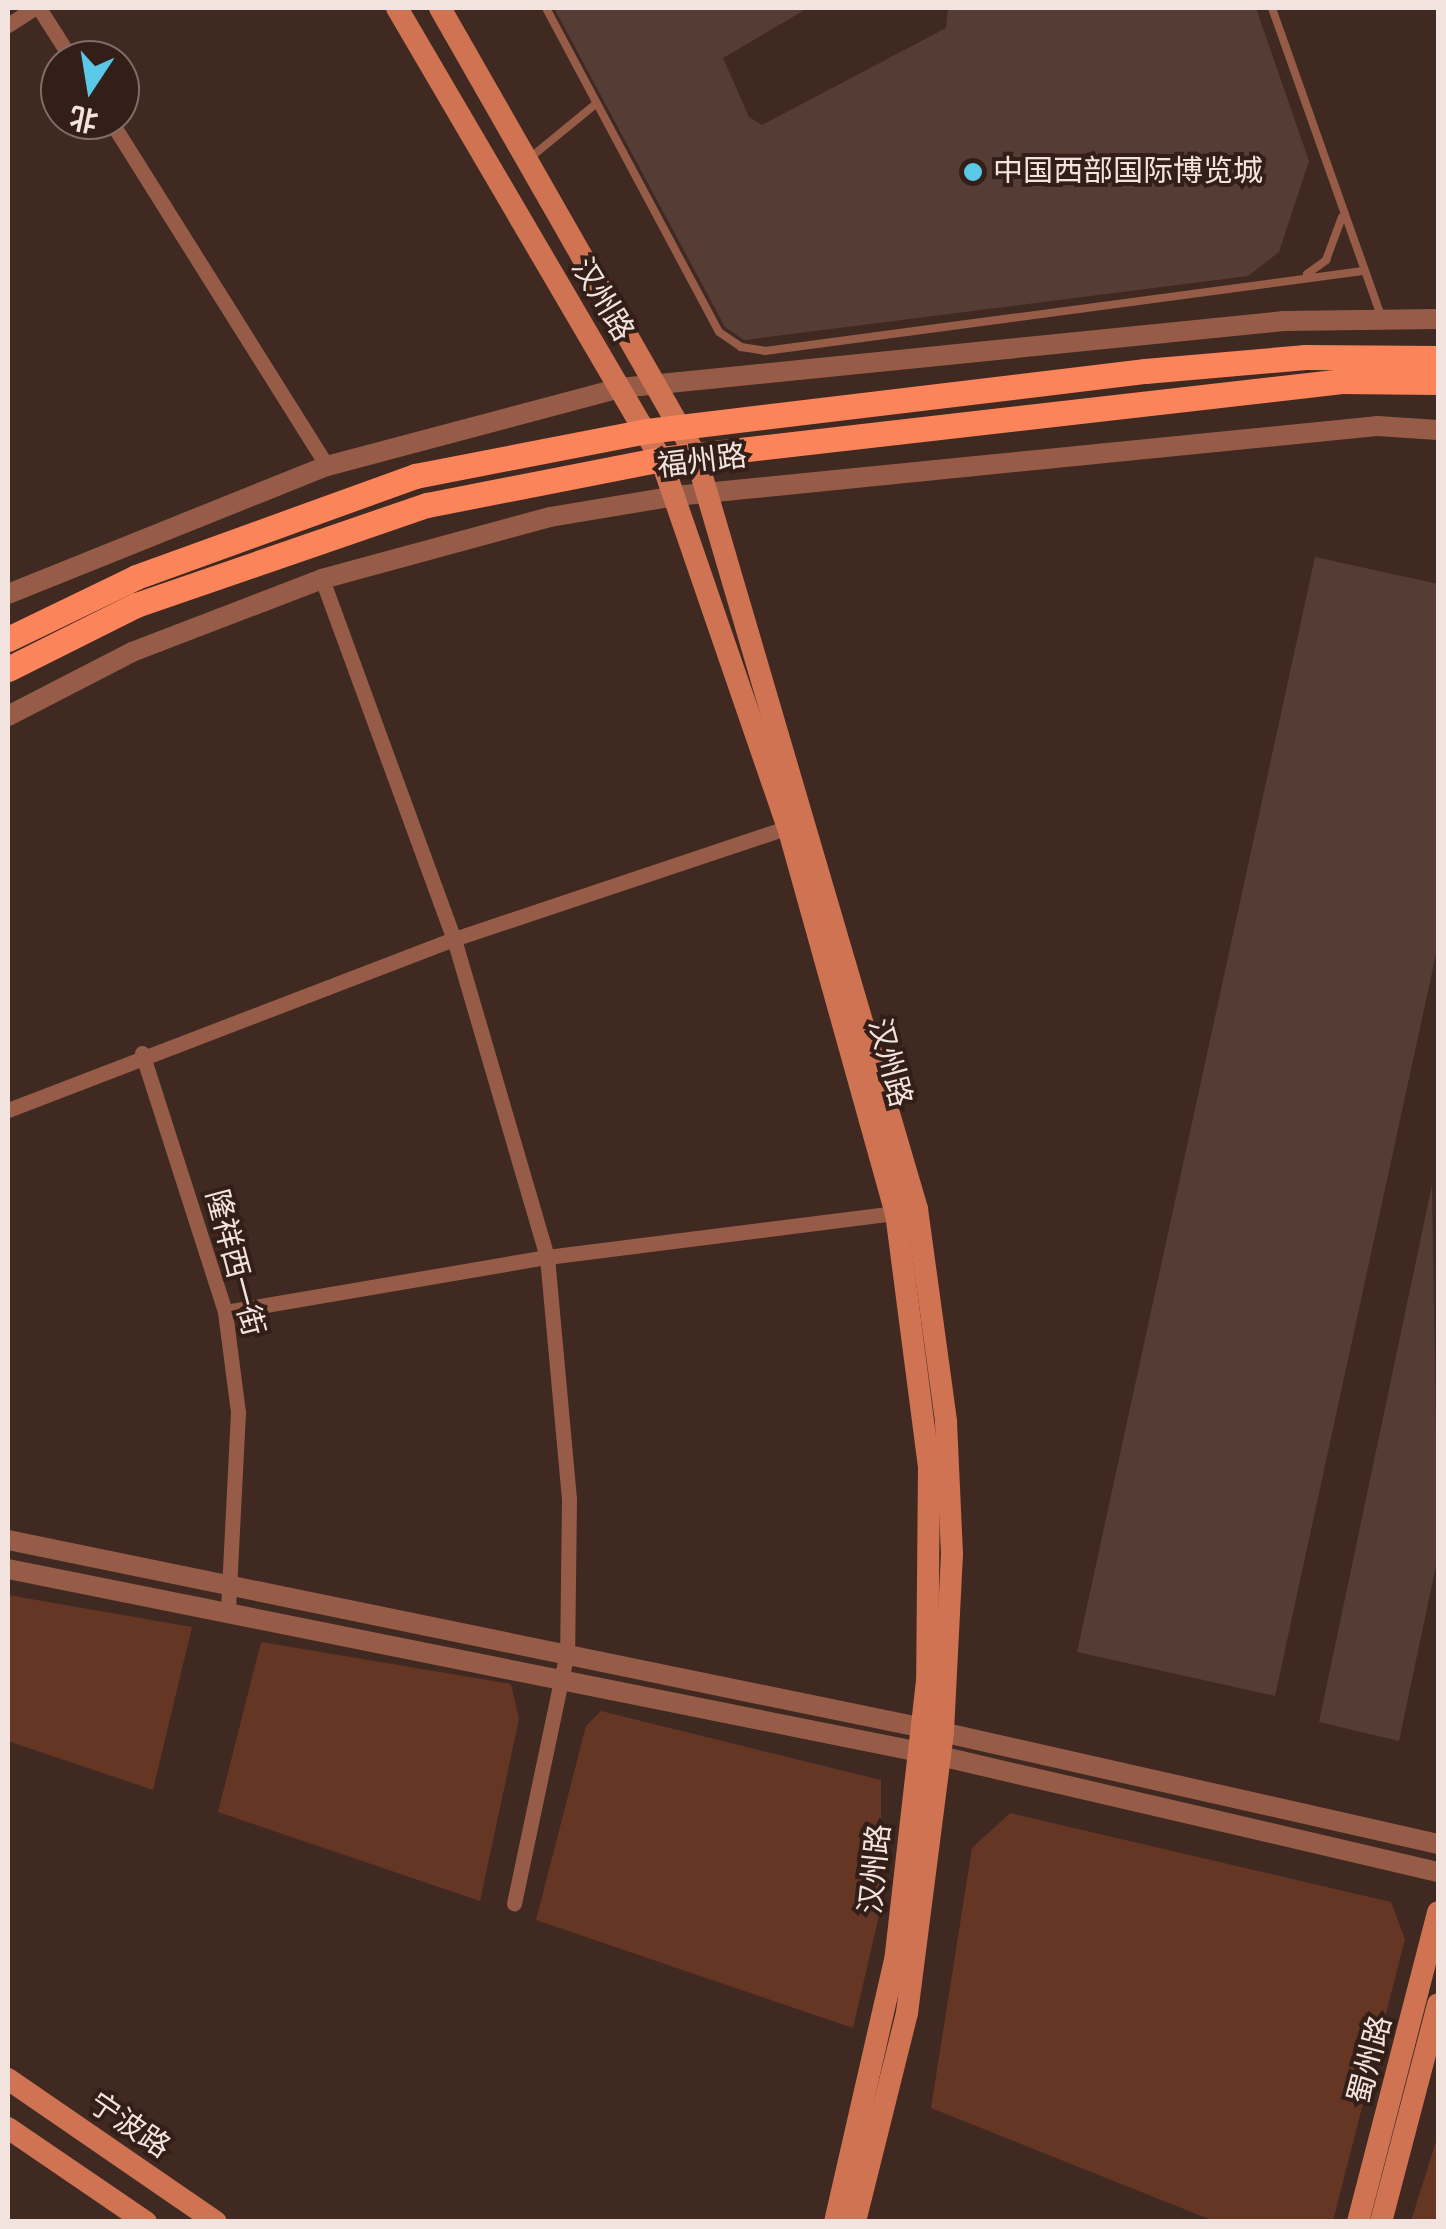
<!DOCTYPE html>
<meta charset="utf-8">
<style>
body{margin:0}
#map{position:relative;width:1446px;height:2229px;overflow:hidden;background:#3f2921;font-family:"Sofia Sans Condensed","Noto Sans SC",sans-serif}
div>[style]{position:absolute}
.green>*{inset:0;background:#663625}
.building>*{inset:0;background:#553d35}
.service>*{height:8px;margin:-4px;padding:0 4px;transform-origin:4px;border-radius:4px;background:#965c48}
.minor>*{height:15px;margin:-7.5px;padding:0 7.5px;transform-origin:7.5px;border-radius:7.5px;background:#965c48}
.tertiary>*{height:20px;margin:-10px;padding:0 10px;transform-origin:10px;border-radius:10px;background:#965c48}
.secondary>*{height:22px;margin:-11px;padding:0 11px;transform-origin:11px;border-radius:11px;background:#cf7353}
.primary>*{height:25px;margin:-12.5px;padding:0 12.5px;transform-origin:12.5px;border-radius:12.5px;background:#fb845b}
.dots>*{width:28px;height:28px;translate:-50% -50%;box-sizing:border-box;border:5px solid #341f18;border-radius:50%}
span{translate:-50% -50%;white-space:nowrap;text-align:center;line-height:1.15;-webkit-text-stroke:8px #341f18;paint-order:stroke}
.poi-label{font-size:30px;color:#f2e3de}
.left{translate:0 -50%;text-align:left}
.street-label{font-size:30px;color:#f2e3de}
.frame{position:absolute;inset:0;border:10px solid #f2e3de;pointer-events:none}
.north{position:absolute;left:40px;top:40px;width:100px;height:100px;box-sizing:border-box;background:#341f18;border:2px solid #806d67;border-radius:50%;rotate:192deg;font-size:28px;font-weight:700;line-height:40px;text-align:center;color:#f2e3de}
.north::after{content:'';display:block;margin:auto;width:35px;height:45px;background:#5bc8e7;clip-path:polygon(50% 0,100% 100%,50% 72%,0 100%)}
</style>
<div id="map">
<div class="green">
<div style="clip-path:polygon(8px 1595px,192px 1627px,153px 1790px,8px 1741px)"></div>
<div style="clip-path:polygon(261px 1642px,511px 1684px,519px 1719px,480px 1901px,218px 1812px)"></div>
<div style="clip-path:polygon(601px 1711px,881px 1780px,881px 1907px,853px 2028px,536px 1920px,586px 1726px)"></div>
<div style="clip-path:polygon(1010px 1813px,1391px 1902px,1405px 1939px,1333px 2221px,1214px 2221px,931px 2108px,972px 1848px)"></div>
<div style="clip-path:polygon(1438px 2135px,1438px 2221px,1411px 2221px)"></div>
</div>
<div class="building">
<div style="clip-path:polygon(554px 8px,808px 8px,723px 58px,749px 117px,762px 125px,946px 28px,948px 8px,1256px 8px,1309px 161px,1279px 252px,1248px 276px,744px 340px,725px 327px)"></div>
<div style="clip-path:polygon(1315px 557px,1438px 584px,1438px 945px,1275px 1696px,1077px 1652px)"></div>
<div style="clip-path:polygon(1432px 1185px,1438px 1556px,1399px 1741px,1319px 1722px)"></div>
</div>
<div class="service">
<div style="left:546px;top:8px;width:367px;rotate:61.9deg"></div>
<div style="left:719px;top:332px;width:27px;rotate:34deg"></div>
<div style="left:741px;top:347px;width:24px;rotate:9deg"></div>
<div style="left:765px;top:351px;width:603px;rotate:-7.62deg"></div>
<div style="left:1272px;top:8px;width:326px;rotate:70.5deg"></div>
<div style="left:531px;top:157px;width:85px;rotate:-39.3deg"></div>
<div style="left:1307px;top:274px;width:24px;rotate:-36deg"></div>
<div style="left:1326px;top:260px;width:46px;rotate:-69.6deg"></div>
</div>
<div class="minor">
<div style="left:39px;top:8px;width:62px;rotate:57.6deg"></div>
<div style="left:8px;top:25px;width:31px;rotate:-33deg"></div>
<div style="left:110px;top:120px;width:408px;rotate:57.9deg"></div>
<div style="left:322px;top:579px;width:383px;rotate:69.9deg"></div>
<div style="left:454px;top:939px;width:331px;rotate:73.7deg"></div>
<div style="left:547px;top:1257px;width:243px;rotate:84.8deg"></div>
<div style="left:569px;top:1499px;width:153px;rotate:90.7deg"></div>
<div style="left:567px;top:1652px;width:257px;rotate:101.9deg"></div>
<div style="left:142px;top:1053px;width:272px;rotate:72.2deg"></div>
<div style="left:225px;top:1312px;width:101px;rotate:82.6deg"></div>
<div style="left:238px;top:1412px;width:200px;rotate:92.9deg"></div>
<div style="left:8px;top:1110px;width:478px;rotate:-21deg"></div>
<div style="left:454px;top:939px;width:352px;rotate:-18.5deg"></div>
<div style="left:225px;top:1312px;width:327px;rotate:-9.7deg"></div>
<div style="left:547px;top:1257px;width:360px;rotate:-7.2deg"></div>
</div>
<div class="tertiary">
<div style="left:8px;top:594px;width:344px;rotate:-21.9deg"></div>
<div style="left:327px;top:466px;width:303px;rotate:-14.9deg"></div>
<div style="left:620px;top:388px;width:667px;rotate:-5.76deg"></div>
<div style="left:1284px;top:321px;width:154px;rotate:-0.7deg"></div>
<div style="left:8px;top:716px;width:140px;rotate:-27.3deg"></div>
<div style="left:132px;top:652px;width:204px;rotate:-21deg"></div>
<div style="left:322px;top:579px;width:236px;rotate:-15.2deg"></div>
<div style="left:550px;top:517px;width:127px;rotate:-9.5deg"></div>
<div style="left:675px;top:496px;width:705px;rotate:-5.69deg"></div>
<div style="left:1377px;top:426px;width:61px;rotate:3.8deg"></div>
<div style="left:8px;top:1540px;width:935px;rotate:11.6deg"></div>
<div style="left:924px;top:1728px;width:527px;rotate:12.72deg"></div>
<div style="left:8px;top:1569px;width:951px;rotate:11.35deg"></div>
<div style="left:940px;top:1756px;width:511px;rotate:13.11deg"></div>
</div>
<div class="secondary">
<div style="left:397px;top:8px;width:523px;rotate:59.66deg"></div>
<div style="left:661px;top:459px;width:389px;rotate:71deg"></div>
<div style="left:788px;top:827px;width:401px;rotate:74.4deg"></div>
<div style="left:896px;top:1213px;width:255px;rotate:82.6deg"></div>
<div style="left:929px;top:1466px;width:215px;rotate:90.5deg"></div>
<div style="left:927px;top:1681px;width:281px;rotate:96.5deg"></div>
<div style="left:895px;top:1960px;width:269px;rotate:102.9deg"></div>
<div style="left:440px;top:8px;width:516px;rotate:60.26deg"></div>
<div style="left:696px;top:456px;width:785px;rotate:73.64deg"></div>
<div style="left:917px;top:1209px;width:215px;rotate:82.2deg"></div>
<div style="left:946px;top:1422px;width:132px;rotate:87.4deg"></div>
<div style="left:952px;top:1554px;width:178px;rotate:92.9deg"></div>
<div style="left:943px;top:1732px;width:283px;rotate:97.3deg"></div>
<div style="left:907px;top:2013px;width:215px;rotate:104deg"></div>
<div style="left:8px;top:2079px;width:252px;rotate:34.5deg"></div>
<div style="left:8px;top:2128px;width:167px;rotate:34.3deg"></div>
<div style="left:1358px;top:2222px;width:320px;rotate:-75.5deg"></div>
<div style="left:1381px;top:2222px;width:225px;rotate:-75.3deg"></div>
</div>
<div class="primary">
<div style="left:8px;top:639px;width:142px;rotate:-25.8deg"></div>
<div style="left:136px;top:577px;width:297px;rotate:-19.9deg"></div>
<div style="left:415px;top:476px;width:236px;rotate:-11deg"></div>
<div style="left:647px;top:431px;width:502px;rotate:-6.87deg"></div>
<div style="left:1145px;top:371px;width:161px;rotate:-5deg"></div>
<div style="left:1305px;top:357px;width:133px;rotate:0.4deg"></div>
<div style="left:8px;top:669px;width:143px;rotate:-26.6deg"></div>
<div style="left:136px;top:605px;width:308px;rotate:-19deg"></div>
<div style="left:427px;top:505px;width:238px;rotate:-11.1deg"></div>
<div style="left:661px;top:459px;width:685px;rotate:-6.53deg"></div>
<div style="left:1342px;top:381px;width:96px;rotate:0.6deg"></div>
</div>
<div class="dots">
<div style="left:973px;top:172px;background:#5bc8e7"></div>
</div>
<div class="poi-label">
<span class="left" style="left:993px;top:172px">中国西部国际博览城</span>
</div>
<div class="street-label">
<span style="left:602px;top:300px;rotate:59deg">汉州路</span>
<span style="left:702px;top:462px;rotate:-7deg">福州路</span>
<span style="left:889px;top:1063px;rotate:75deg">汉州路</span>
<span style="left:234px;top:1263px;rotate:75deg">隆祥西一街</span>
<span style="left:876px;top:1869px;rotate:-84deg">汉州路</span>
<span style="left:1371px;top:2060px;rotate:-75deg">蜀州路</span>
<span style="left:129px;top:2126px;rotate:34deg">宁波路</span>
</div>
<div class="frame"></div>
<div class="north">北</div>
</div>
